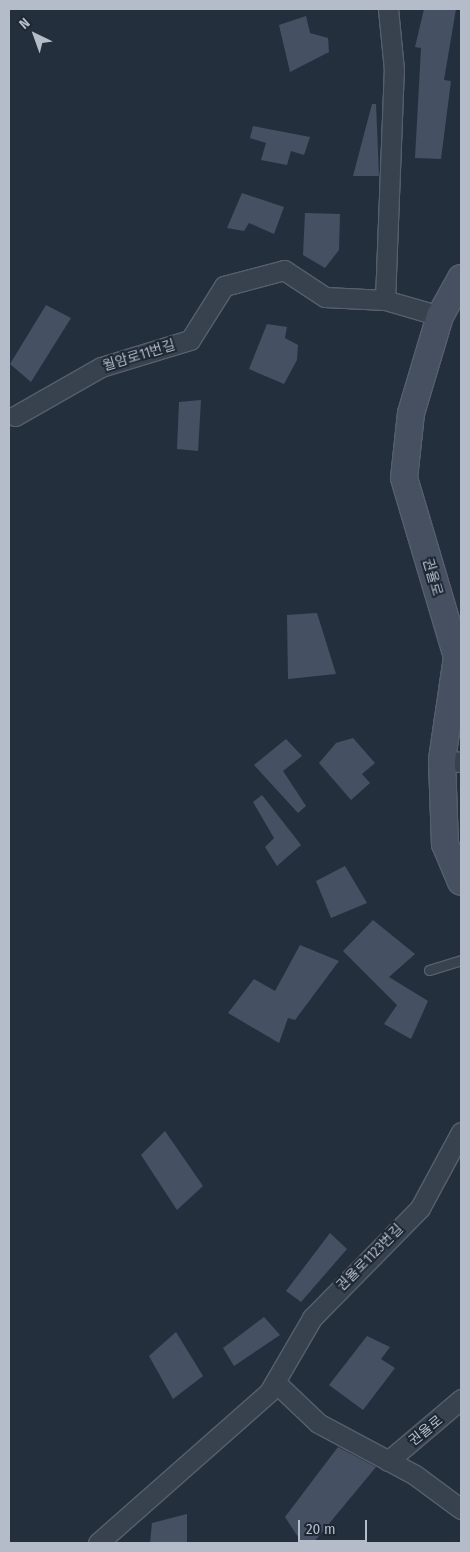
<!DOCTYPE html>
<meta charset="utf-8">
<style>
body{margin:0}
#map{position:relative;width:470px;height:1552px;overflow:hidden;background:#242f3e;font-family:"Fira Sans Condensed","Noto Sans KR",sans-serif}
div>[style]{position:absolute}
.building>*{inset:0;background:#455162}
.roads{filter:drop-shadow(1px 0 #565f6c) drop-shadow(-1px 0 #565f6c) drop-shadow(0 1px #565f6c) drop-shadow(0 -1px #565f6c)}
.service>*{height:9px;margin:-4.5px;padding:0 4.5px;transform-origin:4.5px;border-radius:4.5px;background:#38414e}
.minor>*{height:19px;margin:-9.5px;padding:0 9.5px;transform-origin:9.5px;border-radius:9.5px;background:#38414e}
.secondary>*{height:26px;margin:-13px;padding:0 13px;transform-origin:13px;border-radius:13px;background:#465061}
span{translate:-50% -50%;white-space:nowrap;text-align:center;line-height:1.15;-webkit-text-stroke:4px #1d2633;paint-order:stroke}
.street-label{font-size:14px;color:#b4bcc9}
.frame{position:absolute;inset:0;border:10px solid #b4bcc9;pointer-events:none}
.north{position:absolute;left:10px;top:10px;width:50px;height:50px;-webkit-text-stroke:4px #1d2633;paint-order:stroke;rotate:318deg;font-size:14px;font-weight:700;line-height:20px;text-align:center;color:#b4bcc9}
.north::after{content:'';display:block;margin:auto;width:18px;height:22px;background:#b4bcc9;clip-path:polygon(50% 0,100% 100%,50% 72%,0 100%)}
.scale{position:absolute;left:298px;top:1520px;width:69px;height:22px;box-sizing:border-box;border:2px solid #b4bcc9;border-top:0;padding-left:6px;font-size:15px;line-height:18px;white-space:nowrap;color:#b4bcc9;-webkit-text-stroke:4px #1d2633;paint-order:stroke}
</style>
<div id="map">
<div class="building">
<div style="clip-path:polygon(424px 9px,456px 9px,444px 80px,451px 81px,441px 159px,415px 158px,421px 48px,415px 47px)"></div>
<div style="clip-path:polygon(306px 16px,310px 33px,328px 38px,329px 52px,290px 72px,279px 25px)"></div>
<div style="clip-path:polygon(372px 104px,376px 104px,379px 176px,353px 176px)"></div>
<div style="clip-path:polygon(253px 126px,310px 137px,304px 155px,291px 151px,287px 165px,261px 160px,266px 143px,250px 138px)"></div>
<div style="clip-path:polygon(242px 193px,284px 207px,274px 234px,249px 223px,244px 231px,227px 228px)"></div>
<div style="clip-path:polygon(305px 213px,340px 214px,339px 250px,325px 268px,303px 255px)"></div>
<div style="clip-path:polygon(46px 305px,71px 318px,31px 382px,10px 364px)"></div>
<div style="clip-path:polygon(267px 324px,287px 327px,285px 338px,298px 345px,297px 360px,284px 384px,249px 369px)"></div>
<div style="clip-path:polygon(201px 400px,198px 451px,177px 449px,179px 402px)"></div>
<div style="clip-path:polygon(317px 613px,336px 674px,288px 679px,287px 615px)"></div>
<div style="clip-path:polygon(353px 738px,375px 763px,362px 774px,370px 783px,351px 800px,319px 763px,336px 743px)"></div>
<div style="clip-path:polygon(286px 739px,302px 756px,283px 771px,306px 806px,298px 813px,254px 765px)"></div>
<div style="clip-path:polygon(262px 795px,301px 845px,277px 866px,265px 847px,274px 838px,253px 802px)"></div>
<div style="clip-path:polygon(345px 866px,367px 903px,331px 918px,316px 881px)"></div>
<div style="clip-path:polygon(373px 920px,415px 954px,389px 977px,428px 1001px,411px 1039px,384px 1024px,397px 1005px,343px 951px)"></div>
<div style="clip-path:polygon(300px 945px,339px 961px,295px 1020px,288px 1018px,279px 1043px,228px 1013px,254px 979px,275px 991px)"></div>
<div style="clip-path:polygon(165px 1131px,203px 1186px,177px 1210px,141px 1155px)"></div>
<div style="clip-path:polygon(330px 1233px,347px 1249px,301px 1302px,286px 1291px)"></div>
<div style="clip-path:polygon(264px 1317px,280px 1335px,234px 1366px,223px 1348px)"></div>
<div style="clip-path:polygon(176px 1332px,203px 1376px,173px 1399px,149px 1356px)"></div>
<div style="clip-path:polygon(367px 1336px,390px 1347px,381px 1359px,395px 1368px,363px 1410px,329px 1385px)"></div>
<div style="clip-path:polygon(338px 1447px,376px 1467px,313px 1543px,302px 1543px,285px 1517px)"></div>
<div style="clip-path:polygon(187px 1514px,187px 1543px,150px 1543px,152px 1523px)"></div>
</div>
<div class="roads">
<div class="service">
<div style="left:429px;top:970px;width:34px;rotate:-17deg"></div>
</div>
<div class="minor">
<div style="left:385px;top:300px;width:230px;rotate:-87.8deg"></div>
<div style="left:394px;top:70px;width:61px;rotate:-95.6deg"></div>
<div style="left:15px;top:416px;width:99px;rotate:-29.7deg"></div>
<div style="left:101px;top:367px;width:93px;rotate:-16.9deg"></div>
<div style="left:190px;top:340px;width:64px;rotate:-57.8deg"></div>
<div style="left:224px;top:286px;width:62px;rotate:-14.9deg"></div>
<div style="left:284px;top:270px;width:49px;rotate:33.4deg"></div>
<div style="left:325px;top:297px;width:60px;rotate:2.9deg"></div>
<div style="left:385px;top:300px;width:57px;rotate:16.2deg"></div>
<div style="left:442px;top:760px;width:19px;rotate:6deg"></div>
<div style="left:275px;top:1382px;width:59px;rotate:43.6deg"></div>
<div style="left:318px;top:1423px;width:110px;rotate:28.2deg"></div>
<div style="left:415px;top:1475px;width:57px;rotate:36.5deg"></div>
<div style="left:388px;top:1461px;width:96px;rotate:-40.3deg"></div>
<div style="left:98px;top:1543px;width:228px;rotate:-41.4deg"></div>
<div style="left:269px;top:1392px;width:86px;rotate:-59.8deg"></div>
<div style="left:312px;top:1318px;width:154px;rotate:-45.5deg"></div>
<div style="left:420px;top:1208px;width:86px;rotate:-61.7deg"></div>
</div>
<div class="secondary">
<div style="left:461px;top:278px;width:43px;rotate:118.9deg"></div>
<div style="left:440px;top:316px;width:101px;rotate:106.6deg"></div>
<div style="left:411px;top:413px;width:65px;rotate:96.1deg"></div>
<div style="left:404px;top:478px;width:187px;rotate:73.5deg"></div>
<div style="left:457px;top:657px;width:104px;rotate:98.3deg"></div>
<div style="left:442px;top:760px;width:84px;rotate:88deg"></div>
<div style="left:445px;top:844px;width:41px;rotate:67.2deg"></div>
</div>
</div>
<div class="street-label">
<span style="left:139px;top:356px;rotate:-17deg">월암로11번길</span>
<span style="left:432px;top:577px;rotate:74deg">권율로</span>
<span style="left:370px;top:1258px;rotate:-45deg">권율로1123번길</span>
<span style="left:426px;top:1431px;rotate:-39deg">권율로</span>
</div>
<div class="frame"></div>
<div class="north">N</div>
<div class="scale">20 m</div>
</div>
